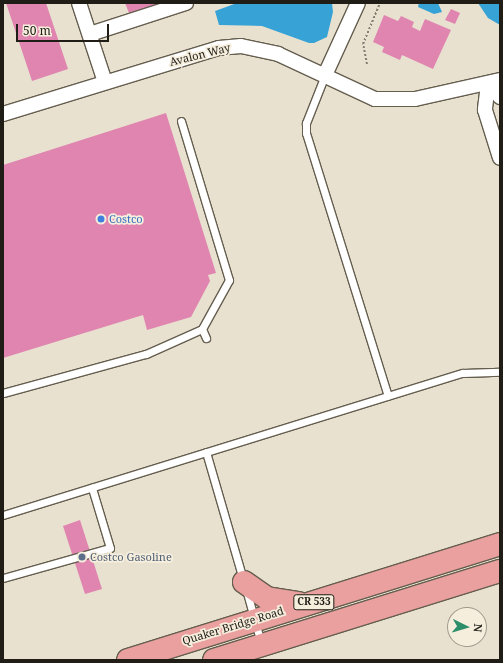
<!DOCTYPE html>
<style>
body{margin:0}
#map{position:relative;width:503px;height:663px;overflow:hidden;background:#e9e1d0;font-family:"Noto Serif",serif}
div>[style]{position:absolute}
.water>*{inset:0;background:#36a2d5}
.building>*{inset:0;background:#df85af}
.path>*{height:2px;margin-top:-1px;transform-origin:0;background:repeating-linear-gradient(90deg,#827d71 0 2px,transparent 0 4px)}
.roads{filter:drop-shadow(1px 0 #655e4f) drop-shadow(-1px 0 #655e4f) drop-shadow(0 1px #655e4f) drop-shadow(0 -1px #655e4f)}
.lane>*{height:7px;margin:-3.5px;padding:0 3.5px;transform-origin:3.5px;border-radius:3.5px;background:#fff}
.street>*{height:14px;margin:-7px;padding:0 7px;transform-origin:7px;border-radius:7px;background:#fff}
.primary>*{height:22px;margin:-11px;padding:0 11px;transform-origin:11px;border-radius:11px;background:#eaa09e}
.dots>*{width:11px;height:11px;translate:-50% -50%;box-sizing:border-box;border:2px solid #f6eedd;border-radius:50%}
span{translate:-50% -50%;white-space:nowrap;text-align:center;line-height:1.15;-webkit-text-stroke:3.5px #f6eedd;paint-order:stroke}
.shield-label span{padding:1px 3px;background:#f6eedd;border:1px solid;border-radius:3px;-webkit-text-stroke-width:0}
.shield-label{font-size:10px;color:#1f1d16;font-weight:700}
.street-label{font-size:11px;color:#1f1d16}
.shop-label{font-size:11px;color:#366cbe}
.left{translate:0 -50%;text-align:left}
.service-label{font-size:11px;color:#4e5e75}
.frame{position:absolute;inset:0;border:4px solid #1f1d16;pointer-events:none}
.north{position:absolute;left:447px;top:607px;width:40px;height:40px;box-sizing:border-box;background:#f6eedd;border:1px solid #a09a8d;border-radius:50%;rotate:95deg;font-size:11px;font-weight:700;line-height:16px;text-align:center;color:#1f1d16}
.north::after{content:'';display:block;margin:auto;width:14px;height:18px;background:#2d8f69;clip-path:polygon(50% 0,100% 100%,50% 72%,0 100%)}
.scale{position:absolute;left:16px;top:24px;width:93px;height:18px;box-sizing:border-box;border:2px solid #1f1d16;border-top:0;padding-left:5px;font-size:12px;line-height:14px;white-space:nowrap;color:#1f1d16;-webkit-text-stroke:3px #f6eedd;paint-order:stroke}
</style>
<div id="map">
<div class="water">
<div style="clip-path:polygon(237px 3px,332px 3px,333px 12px,327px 37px,314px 43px,309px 43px,262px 26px,219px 25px,215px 11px)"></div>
<div style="clip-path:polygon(419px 3px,438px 3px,442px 12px,434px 14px,418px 7px)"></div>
<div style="clip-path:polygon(478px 3px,500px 3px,500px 25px,488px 18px)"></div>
</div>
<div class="building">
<div style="clip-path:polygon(6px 3px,46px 3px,68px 69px,32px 81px)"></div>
<div style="clip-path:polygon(125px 3px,160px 3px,129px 13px)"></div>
<div style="clip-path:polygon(451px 9px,460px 13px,455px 24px,445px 20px)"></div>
<div style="clip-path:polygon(384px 15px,398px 21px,401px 16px,414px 22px,412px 27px,420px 31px,425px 19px,451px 30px,433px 69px,402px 55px,400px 60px,382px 52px,384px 47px,373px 42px)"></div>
<div style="clip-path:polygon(166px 113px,216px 273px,208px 275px,210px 281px,191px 317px,147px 330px,143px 315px,3px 358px,3px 165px)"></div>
<div style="clip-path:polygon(80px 520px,102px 589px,85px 594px,63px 526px)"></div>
</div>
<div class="path">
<div style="left:367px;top:64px;width:20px;rotate:-101deg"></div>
<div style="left:363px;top:44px;width:44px;rotate:-67.5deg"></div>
</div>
<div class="roads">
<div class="lane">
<div style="left:325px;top:75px;width:52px;rotate:111.6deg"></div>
<div style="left:306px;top:123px;width:10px;rotate:90deg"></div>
<div style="left:306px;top:133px;width:275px;rotate:72.7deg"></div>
<div style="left:181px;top:121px;width:166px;rotate:73.2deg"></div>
<div style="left:229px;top:280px;width:56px;rotate:118.9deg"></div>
<div style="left:202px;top:329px;width:10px;rotate:66deg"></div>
<div style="left:3px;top:393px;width:148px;rotate:-15.3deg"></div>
<div style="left:146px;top:354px;width:61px;rotate:-24.1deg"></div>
<div style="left:206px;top:452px;width:132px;rotate:73.8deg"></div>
<div style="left:3px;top:515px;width:481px;rotate:-17.2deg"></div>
<div style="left:463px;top:373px;width:37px;rotate:-2deg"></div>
<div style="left:3px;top:578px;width:111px;rotate:-15.7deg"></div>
<div style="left:110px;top:548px;width:63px;rotate:-106.7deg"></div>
<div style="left:246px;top:589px;width:56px;rotate:74.5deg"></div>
</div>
<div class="street">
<div style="left:79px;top:3px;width:83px;rotate:71.8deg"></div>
<div style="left:90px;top:34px;width:101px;rotate:-17.9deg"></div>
<div style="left:325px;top:75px;width:79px;rotate:-65.4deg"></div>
<div style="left:488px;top:84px;width:26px;rotate:97deg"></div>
<div style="left:485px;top:110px;width:50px;rotate:72.6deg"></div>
<div style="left:488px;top:84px;width:18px;rotate:47deg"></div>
<div style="left:3px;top:114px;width:226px;rotate:-17deg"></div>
<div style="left:219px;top:48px;width:22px;rotate:-5deg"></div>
<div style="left:241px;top:46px;width:38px;rotate:12deg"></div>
<div style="left:278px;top:54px;width:107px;rotate:24.9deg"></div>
<div style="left:375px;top:99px;width:40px"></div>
<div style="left:415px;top:99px;width:87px;rotate:-12.6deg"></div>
</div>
<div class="primary">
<div style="left:244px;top:582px;width:28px;rotate:35deg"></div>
<div style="left:267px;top:598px;width:32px;rotate:9deg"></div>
<div style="left:128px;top:660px;width:390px;rotate:-17.3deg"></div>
<div style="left:214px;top:660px;width:300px;rotate:-17.3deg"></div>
</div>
</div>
<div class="dots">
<div style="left:101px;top:219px;background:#3f7fe0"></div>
<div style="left:82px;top:557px;background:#5c6f8a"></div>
</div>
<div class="shield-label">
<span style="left:314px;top:602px">CR 533</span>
</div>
<div class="street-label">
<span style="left:200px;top:55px;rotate:-14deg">Avalon Way</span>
<span style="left:233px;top:626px;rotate:-17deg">Quaker Bridge Road</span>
</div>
<div class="shop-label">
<span class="left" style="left:109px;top:219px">Costco</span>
</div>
<div class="service-label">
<span class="left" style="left:90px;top:557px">Costco Gasoline</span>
</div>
<div class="frame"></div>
<div class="north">N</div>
<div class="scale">50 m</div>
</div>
